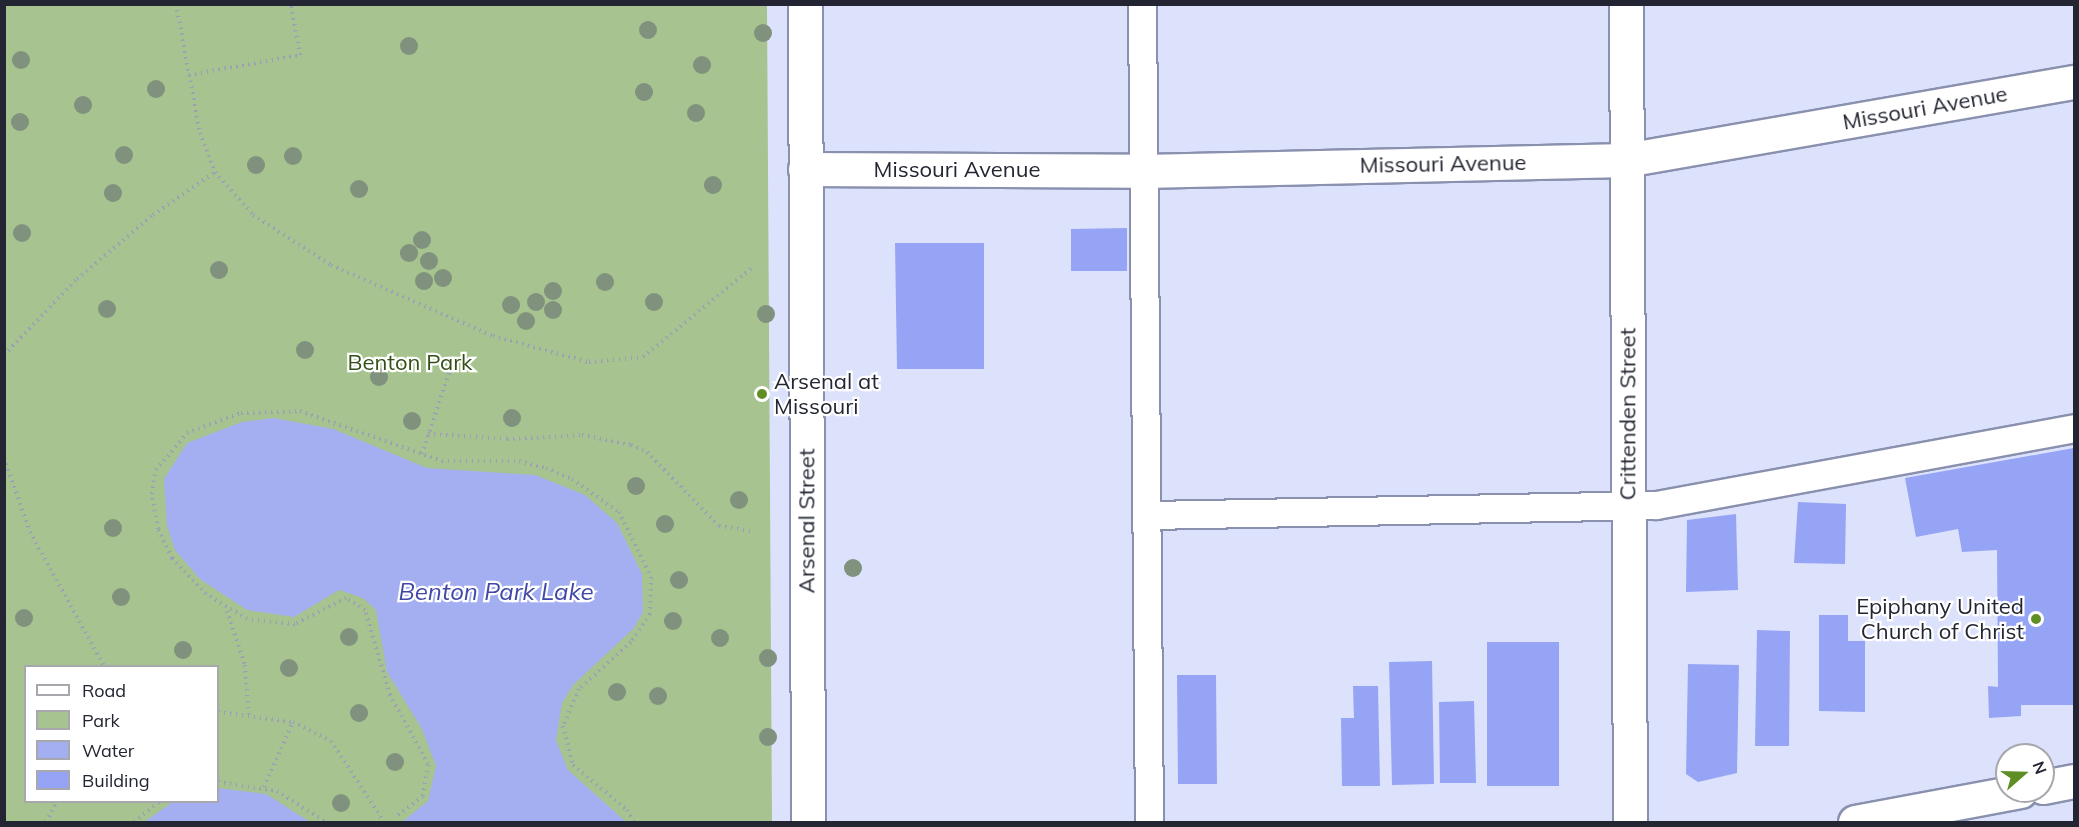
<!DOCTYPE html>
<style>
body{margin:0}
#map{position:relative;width:2079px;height:827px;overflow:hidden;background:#dce2fc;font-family:Mulish,sans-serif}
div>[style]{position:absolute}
.green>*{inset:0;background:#a7c38f}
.water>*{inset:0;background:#a3aff1}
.building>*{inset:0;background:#96a4f5}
.path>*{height:4px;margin-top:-2px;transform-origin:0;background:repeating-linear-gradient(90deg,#9ba0b5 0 1.5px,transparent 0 6px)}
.roads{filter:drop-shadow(2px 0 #8a91af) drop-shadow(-2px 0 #8a91af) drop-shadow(0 2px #8a91af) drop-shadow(0 -2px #8a91af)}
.lane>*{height:27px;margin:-13.5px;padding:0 13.5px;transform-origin:13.5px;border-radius:13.5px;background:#fff}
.street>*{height:33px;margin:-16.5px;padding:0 16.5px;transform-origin:16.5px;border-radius:16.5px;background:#fff}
.secondary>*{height:33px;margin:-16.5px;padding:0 16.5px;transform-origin:16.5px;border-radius:16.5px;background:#fff}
.trees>*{width:18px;height:18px;margin:-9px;border-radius:50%;background:#80917e}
.dots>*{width:16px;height:16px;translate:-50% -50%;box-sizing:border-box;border:3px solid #fff;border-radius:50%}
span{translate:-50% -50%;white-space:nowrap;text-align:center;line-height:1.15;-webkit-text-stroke:4.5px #fff;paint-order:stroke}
.street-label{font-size:22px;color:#232632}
.park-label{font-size:22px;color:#344f17}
.poi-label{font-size:22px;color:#232632}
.left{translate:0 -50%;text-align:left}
.right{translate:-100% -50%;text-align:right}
.water-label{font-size:24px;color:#4147a5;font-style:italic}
.frame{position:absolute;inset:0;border:6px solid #232632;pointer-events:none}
.legend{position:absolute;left:24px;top:665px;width:195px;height:138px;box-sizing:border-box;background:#fff;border:2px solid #a7a8ad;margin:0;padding:8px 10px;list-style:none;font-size:18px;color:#232632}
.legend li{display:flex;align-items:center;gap:12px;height:30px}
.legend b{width:30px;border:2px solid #a7a8ad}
.north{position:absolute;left:1995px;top:743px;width:60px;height:60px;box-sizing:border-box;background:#fff;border:2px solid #a7a8ad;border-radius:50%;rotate:70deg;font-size:16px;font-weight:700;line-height:24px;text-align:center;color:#232632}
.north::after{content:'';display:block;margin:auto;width:21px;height:27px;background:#5f8f24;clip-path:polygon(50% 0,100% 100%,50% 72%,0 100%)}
</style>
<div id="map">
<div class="green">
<div style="clip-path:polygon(evenodd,5px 5px,767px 5px,772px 822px,5px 822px,5px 5px,26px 666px,218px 666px,218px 802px,26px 802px,26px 666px)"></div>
</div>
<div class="water">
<div style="clip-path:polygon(273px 418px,333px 429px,427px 468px,535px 475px,585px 495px,617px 523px,642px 574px,643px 612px,634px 628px,573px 685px,562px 703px,556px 740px,568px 770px,626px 822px,402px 822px,428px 801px,436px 766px,422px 729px,387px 672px,376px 610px,363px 598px,339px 590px,294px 617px,247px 610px,200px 579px,175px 550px,167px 526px,164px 479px,187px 443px,242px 422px)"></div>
<div style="clip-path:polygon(218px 788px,266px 794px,310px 822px,144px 822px,173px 802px,218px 802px)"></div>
</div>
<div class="building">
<div style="clip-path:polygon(1127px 228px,1127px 271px,1071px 271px,1071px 229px)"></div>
<div style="clip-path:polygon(895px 243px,984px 243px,984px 369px,897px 369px)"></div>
<div style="clip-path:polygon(2074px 448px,2074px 705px,2021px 705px,2021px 716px,1989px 718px,1988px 686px,1998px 687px,1997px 550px,1962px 552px,1958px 529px,1916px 537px,1905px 478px)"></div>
<div style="clip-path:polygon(1798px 502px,1846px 504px,1845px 564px,1794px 563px)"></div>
<div style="clip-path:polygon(1736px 514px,1738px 590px,1686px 592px,1687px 520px)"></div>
<div style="clip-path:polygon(1819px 615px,1848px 615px,1848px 641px,1865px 641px,1865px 712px,1819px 711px)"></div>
<div style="clip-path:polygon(1757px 630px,1790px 631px,1789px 746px,1755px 746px)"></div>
<div style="clip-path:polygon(1487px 642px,1559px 642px,1559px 786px,1487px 786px)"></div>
<div style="clip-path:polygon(1432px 661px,1434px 784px,1392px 785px,1389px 662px)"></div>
<div style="clip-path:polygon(1688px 664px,1739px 665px,1737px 773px,1698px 782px,1686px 774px)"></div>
<div style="clip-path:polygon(1177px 675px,1216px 675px,1217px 784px,1178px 784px)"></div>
<div style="clip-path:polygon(1353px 686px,1378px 686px,1380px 786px,1342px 786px,1341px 718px,1354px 718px)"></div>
<div style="clip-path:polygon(1474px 701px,1476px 783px,1440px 783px,1439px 702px)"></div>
</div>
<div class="path">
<div style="left:176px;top:4px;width:131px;rotate:79.5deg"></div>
<div style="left:200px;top:133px;width:42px;rotate:69deg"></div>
<div style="left:189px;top:75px;width:113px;rotate:-10.2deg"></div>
<div style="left:300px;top:55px;width:52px;rotate:-100deg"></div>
<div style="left:4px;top:355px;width:105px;rotate:-46.2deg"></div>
<div style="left:77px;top:279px;width:99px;rotate:-40.1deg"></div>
<div style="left:153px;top:215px;width:75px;rotate:-34.7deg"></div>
<div style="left:215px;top:172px;width:57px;rotate:48.5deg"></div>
<div style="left:253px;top:215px;width:93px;rotate:32.7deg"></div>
<div style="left:331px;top:265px;width:177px;rotate:23.7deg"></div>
<div style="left:493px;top:336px;width:99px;rotate:15.2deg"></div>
<div style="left:589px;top:362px;width:54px;rotate:-5.3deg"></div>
<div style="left:643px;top:357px;width:144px;rotate:-39.3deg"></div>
<div style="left:428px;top:434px;width:79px;rotate:3.6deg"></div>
<div style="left:507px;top:439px;width:75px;rotate:-3.1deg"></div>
<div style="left:582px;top:435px;width:50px;rotate:11.5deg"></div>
<div style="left:631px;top:445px;width:17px;rotate:24deg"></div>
<div style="left:647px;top:452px;width:103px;rotate:45.8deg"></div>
<div style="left:719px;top:526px;width:36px;rotate:9deg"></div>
<div style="left:422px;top:454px;width:92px;rotate:-71.6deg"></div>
<div style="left:4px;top:458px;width:78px;rotate:70.6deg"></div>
<div style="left:30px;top:532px;width:153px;rotate:61.1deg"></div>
<div style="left:227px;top:611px;width:57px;rotate:71.6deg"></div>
<div style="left:245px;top:665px;width:50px;rotate:85.4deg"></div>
<div style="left:218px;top:712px;width:76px;rotate:7.6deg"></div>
<div style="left:293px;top:722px;width:42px;rotate:26.6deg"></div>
<div style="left:331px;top:741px;width:97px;rotate:56.8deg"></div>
<div style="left:218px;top:782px;width:60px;rotate:8.7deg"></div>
<div style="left:277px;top:791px;width:58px;rotate:32.3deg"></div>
<div style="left:264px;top:787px;width:71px;rotate:-66deg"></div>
<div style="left:398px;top:815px;width:31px;rotate:-37deg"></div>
<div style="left:423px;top:796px;width:32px;rotate:-81deg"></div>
<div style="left:428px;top:764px;width:79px;rotate:-118.8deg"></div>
<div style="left:390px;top:695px;width:89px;rotate:-106.4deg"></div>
<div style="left:365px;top:610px;width:22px;rotate:-148deg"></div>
<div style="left:346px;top:598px;width:57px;rotate:153deg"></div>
<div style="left:295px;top:624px;width:48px;rotate:-174.1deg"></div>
<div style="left:247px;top:619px;width:48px;rotate:-148.6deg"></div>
<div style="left:206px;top:594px;width:50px;rotate:-133.4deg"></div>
<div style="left:172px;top:558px;width:32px;rotate:-116deg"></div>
<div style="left:158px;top:529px;width:36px;rotate:-100deg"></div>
<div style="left:152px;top:494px;width:24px;rotate:-81deg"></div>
<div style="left:156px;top:470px;width:48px;rotate:-50deg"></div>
<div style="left:187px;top:433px;width:58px;rotate:-20.3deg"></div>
<div style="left:241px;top:413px;width:59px;rotate:-1.9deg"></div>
<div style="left:300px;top:411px;width:151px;rotate:19.4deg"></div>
<div style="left:442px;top:461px;width:77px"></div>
<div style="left:519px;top:461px;width:28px;rotate:15deg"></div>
<div style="left:546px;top:468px;width:28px;rotate:23deg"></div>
<div style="left:572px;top:479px;width:57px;rotate:35.1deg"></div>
<div style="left:619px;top:512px;width:72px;rotate:63.8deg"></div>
<div style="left:651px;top:577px;width:37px;rotate:92deg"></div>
<div style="left:650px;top:614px;width:34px;rotate:124deg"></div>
<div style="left:631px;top:642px;width:70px;rotate:137.9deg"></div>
<div style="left:579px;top:689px;width:40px;rotate:113.4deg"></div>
<div style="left:563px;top:726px;width:40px;rotate:75.6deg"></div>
<div style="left:573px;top:765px;width:70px;rotate:39.8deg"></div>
<div style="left:627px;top:810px;width:14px;rotate:60deg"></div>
<div style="left:46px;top:822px;width:23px;rotate:-61deg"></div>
<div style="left:134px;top:822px;width:32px;rotate:-39deg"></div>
</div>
<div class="roads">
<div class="lane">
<div style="left:1142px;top:4px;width:818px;rotate:89.51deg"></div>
<div style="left:1150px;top:515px;width:506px;rotate:-1.13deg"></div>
<div style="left:1656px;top:505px;width:425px;rotate:-10.4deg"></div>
</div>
<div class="street">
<div style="left:1626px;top:4px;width:818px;rotate:89.72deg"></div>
<div style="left:805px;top:169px;width:338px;rotate:0.3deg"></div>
<div style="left:1143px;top:171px;width:483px;rotate:-1.3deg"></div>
<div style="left:1626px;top:160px;width:455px;rotate:-9.9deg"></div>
<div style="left:2043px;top:787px;width:32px;rotate:-11deg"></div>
<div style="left:1855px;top:822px;width:168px;rotate:-10.6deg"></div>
</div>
<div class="secondary">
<div style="left:805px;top:4px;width:818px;rotate:89.79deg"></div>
</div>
</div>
<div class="trees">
<div style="left:648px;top:30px"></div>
<div style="left:763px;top:33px"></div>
<div style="left:409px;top:46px"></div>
<div style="left:21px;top:60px"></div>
<div style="left:702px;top:65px"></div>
<div style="left:156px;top:89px"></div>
<div style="left:644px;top:92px"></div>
<div style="left:83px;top:105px"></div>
<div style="left:696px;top:113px"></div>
<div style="left:20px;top:122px"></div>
<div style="left:124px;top:155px"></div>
<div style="left:293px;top:156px"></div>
<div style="left:256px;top:165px"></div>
<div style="left:713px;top:185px"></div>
<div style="left:359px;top:189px"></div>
<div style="left:113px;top:193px"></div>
<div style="left:22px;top:233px"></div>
<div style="left:422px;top:240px"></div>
<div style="left:409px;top:253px"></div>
<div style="left:429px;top:261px"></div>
<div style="left:219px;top:270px"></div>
<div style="left:443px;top:278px"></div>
<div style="left:424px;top:281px"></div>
<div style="left:605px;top:282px"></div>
<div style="left:553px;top:291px"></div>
<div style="left:536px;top:302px"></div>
<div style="left:654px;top:302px"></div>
<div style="left:511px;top:305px"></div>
<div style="left:107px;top:309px"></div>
<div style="left:553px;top:310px"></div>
<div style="left:766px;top:314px"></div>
<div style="left:526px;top:321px"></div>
<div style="left:305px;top:350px"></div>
<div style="left:379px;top:377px"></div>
<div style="left:512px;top:418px"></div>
<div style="left:412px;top:421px"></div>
<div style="left:636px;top:486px"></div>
<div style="left:739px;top:500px"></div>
<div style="left:665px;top:524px"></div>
<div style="left:113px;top:528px"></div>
<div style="left:853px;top:568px"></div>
<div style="left:679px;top:580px"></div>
<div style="left:121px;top:597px"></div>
<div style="left:24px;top:618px"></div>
<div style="left:673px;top:621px"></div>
<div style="left:349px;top:637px"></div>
<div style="left:720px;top:638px"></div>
<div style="left:183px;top:650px"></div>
<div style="left:768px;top:658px"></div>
<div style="left:289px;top:668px"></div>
<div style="left:617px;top:692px"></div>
<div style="left:658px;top:696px"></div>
<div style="left:359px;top:713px"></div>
<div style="left:768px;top:737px"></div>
<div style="left:395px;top:762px"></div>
<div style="left:341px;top:803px"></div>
</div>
<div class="dots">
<div style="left:762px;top:394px;background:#5f8f24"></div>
<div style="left:2036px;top:619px;background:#5f8f24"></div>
</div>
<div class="street-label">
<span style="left:1925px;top:108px;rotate:-10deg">Missouri Avenue</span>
<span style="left:1443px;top:164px;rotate:-1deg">Missouri Avenue</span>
<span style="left:957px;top:170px">Missouri Avenue</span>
<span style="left:1628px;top:414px;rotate:-90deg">Crittenden Street</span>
<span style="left:807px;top:521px;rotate:-90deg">Arsenal Street</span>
</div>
<div class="park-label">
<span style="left:410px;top:363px">Benton Park</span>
</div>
<div class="poi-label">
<span class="left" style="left:774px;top:394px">Arsenal at<br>Missouri</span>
<span class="right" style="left:2024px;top:619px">Epiphany United<br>Church of Christ</span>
</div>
<div class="water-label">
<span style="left:496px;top:592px">Benton Park Lake</span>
</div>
<div class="frame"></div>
<ul class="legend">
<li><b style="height:8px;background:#fff"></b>Road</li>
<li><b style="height:16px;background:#a7c38f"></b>Park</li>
<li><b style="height:16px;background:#a3aff1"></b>Water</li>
<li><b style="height:16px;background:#96a4f5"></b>Building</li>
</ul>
<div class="north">N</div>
</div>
